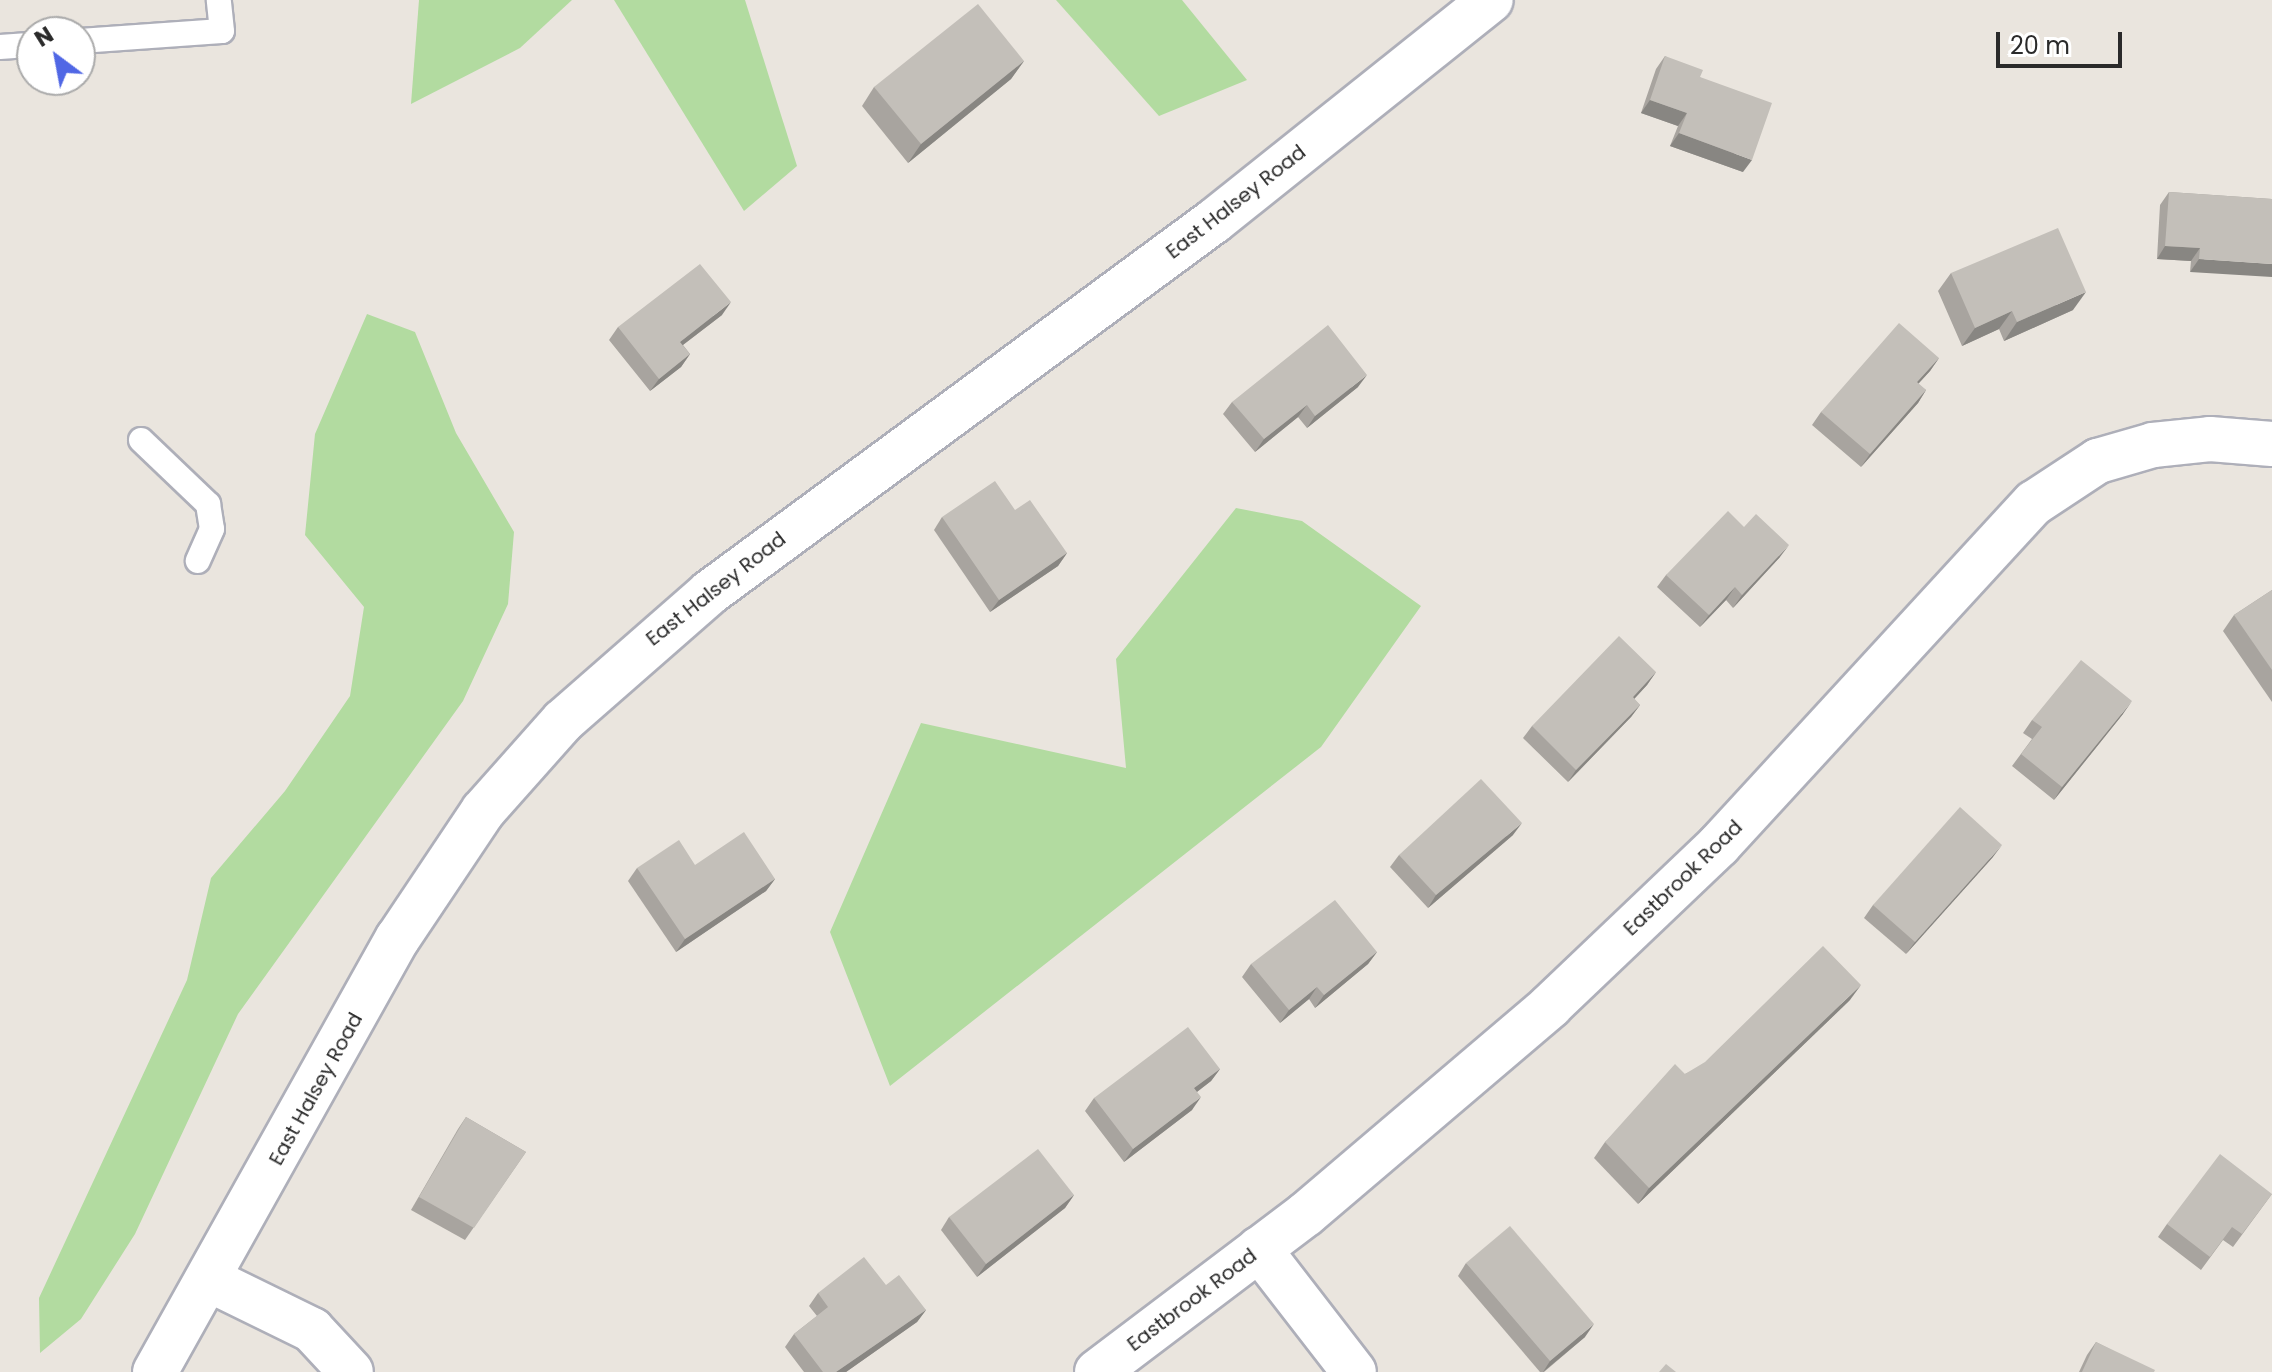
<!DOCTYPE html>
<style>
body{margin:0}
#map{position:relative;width:2272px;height:1372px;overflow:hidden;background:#eae5de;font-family:Poppins,sans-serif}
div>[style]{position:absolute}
.green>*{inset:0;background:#b2dba0}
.roads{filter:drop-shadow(2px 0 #aeafb9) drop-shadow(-2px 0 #aeafb9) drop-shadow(0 2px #aeafb9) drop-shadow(0 -2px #aeafb9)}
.service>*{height:24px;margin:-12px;padding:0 12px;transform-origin:12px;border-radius:12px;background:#fff}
.minor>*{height:44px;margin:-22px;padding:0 22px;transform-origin:22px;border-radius:22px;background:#fff}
.tertiary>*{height:44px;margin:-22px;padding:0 22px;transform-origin:22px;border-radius:22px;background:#fff}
.wall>*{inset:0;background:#a8a49f}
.shaded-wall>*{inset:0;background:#888682}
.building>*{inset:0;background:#c3bfb9}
span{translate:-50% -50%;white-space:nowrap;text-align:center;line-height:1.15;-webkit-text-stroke:6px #fff;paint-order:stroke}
.street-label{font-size:20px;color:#2a2a2a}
.north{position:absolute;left:16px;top:16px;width:80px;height:80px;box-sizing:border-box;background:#fff;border:2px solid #aaa;border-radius:50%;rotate:328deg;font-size:22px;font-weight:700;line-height:32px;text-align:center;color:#2a2a2a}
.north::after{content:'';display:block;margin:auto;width:28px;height:36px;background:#5067e5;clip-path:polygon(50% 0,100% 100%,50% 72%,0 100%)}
.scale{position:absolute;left:1996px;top:32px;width:126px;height:36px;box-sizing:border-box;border:4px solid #2a2a2a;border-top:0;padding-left:10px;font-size:24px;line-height:28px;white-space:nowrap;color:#2a2a2a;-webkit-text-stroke:6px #fff;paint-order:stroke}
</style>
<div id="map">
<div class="green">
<div style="clip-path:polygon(419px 0,572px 0,520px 48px,411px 104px)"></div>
<div style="clip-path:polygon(614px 0,745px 0,797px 166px,744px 211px)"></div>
<div style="clip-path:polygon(1056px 0,1182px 0,1247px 80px,1159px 116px)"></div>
<div style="clip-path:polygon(367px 314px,415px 332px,456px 433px,514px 532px,508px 604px,463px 701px,238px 1014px,135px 1234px,81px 1319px,40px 1353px,39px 1298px,187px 980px,211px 878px,285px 791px,350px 696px,364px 607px,305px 535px,315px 434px)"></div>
<div style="clip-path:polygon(1236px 508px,1302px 521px,1421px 606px,1321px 747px,890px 1086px,830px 932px,921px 723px,1126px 768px,1116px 659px)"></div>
</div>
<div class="roads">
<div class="service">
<div style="left:80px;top:41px;width:142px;rotate:-4deg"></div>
<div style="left:222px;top:31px;width:31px;rotate:-96deg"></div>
<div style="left:0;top:47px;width:32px;rotate:-4deg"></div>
<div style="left:141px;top:440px;width:93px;rotate:43.7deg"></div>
<div style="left:208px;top:504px;width:25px;rotate:81deg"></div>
<div style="left:212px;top:529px;width:35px;rotate:114deg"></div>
</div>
<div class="minor">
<div style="left:1259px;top:1249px;width:155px;rotate:52.3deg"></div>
<div style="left:208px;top:1279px;width:116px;rotate:26.1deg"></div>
<div style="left:312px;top:1330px;width:57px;rotate:47.1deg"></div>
<div style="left:1097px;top:1372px;width:262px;rotate:-37.1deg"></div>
<div style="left:1306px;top:1214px;width:321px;rotate:-40.4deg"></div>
<div style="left:1550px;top:1006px;width:233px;rotate:-43.6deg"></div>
<div style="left:1719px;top:845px;width:465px;rotate:-47.4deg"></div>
<div style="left:2034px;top:503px;width:77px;rotate:-33.3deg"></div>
<div style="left:2098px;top:461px;width:57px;rotate:-16.2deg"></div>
<div style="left:2153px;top:445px;width:57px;rotate:-6deg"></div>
<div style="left:2210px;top:439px;width:62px;rotate:4.6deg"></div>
</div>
<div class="tertiary">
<div style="left:155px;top:1372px;width:497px;rotate:-60.8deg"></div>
<div style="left:398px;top:938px;width:153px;rotate:-56.2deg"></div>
<div style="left:483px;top:811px;width:120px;rotate:-48.4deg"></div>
<div style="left:563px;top:721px;width:194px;rotate:-41.2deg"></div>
<div style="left:709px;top:593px;width:627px;rotate:-36.38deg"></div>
<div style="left:1214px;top:221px;width:354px;rotate:-38.6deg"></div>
</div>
</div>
<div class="wall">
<div style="clip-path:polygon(1665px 56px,1700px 77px,1743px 172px,1670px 146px,1678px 126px,1641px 113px,1656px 69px)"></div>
<div style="clip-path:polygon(1024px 61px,1011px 79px,908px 163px,862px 106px,874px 87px)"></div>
<div style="clip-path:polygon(2169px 192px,2272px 199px,2190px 272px,2191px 261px,2157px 259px,2160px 205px)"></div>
<div style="clip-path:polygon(1951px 273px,2073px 310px,2004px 341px,1999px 329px,1962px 346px,1938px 291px)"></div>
<div style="clip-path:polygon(722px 315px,683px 345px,690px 354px,681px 367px,650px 391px,609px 340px,618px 327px)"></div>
<div style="clip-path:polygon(1939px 358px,1930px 371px,1918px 384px,1926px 390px,1918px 403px,1861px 467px,1812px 425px,1821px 412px)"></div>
<div style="clip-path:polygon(1358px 387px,1307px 428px,1298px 417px,1255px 452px,1223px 414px,1232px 402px)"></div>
<div style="clip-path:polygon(942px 517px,1067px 553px,1058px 566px,990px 612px,934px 530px)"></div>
<div style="clip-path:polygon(1744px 527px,1780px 557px,1733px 608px,1726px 600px,1700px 627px,1657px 587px,1666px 575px)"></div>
<div style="clip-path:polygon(2272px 590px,2272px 702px,2223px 631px,2234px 615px)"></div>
<div style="clip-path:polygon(1656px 672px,1647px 685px,1634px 699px,1640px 705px,1631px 717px,1568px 782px,1523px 738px,1532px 726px)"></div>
<div style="clip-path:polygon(2123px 714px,2054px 800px,2012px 766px,2032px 739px,2023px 733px,2032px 720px)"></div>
<div style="clip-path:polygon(1513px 835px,1428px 908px,1390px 867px,1399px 855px)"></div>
<div style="clip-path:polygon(1993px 857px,1906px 954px,1864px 918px,1873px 905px)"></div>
<div style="clip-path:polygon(695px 865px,775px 879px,766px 891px,676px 952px,628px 881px,637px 868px)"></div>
<div style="clip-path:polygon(1377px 952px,1368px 964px,1315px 1008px,1309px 999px,1280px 1023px,1242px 977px,1251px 964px)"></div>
<div style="clip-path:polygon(1850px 1000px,1638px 1204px,1594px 1158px,1605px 1142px,1685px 1074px)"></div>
<div style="clip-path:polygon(1220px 1069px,1211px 1081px,1197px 1092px,1192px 1110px,1124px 1162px,1085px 1111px,1094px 1098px)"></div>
<div style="clip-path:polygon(466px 1117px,526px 1152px,465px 1240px,411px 1210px,458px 1129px)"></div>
<div style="clip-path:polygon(2272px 1194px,2233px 1247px,2223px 1240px,2201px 1270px,2158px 1237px,2167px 1224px)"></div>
<div style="clip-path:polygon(1074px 1195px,1065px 1208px,977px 1277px,941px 1230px,949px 1217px)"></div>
<div style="clip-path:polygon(1466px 1263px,1585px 1337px,1544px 1372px,1540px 1372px,1458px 1276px)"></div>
<div style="clip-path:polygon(886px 1285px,926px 1310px,917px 1322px,846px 1372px,804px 1372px,785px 1347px,794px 1334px,817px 1316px,809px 1306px,818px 1293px)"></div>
<div style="clip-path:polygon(2096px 1342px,2154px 1372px,2079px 1372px,2087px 1355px)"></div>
</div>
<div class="shaded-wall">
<div style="clip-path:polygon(1024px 61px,1011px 79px,908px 163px,921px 144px)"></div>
<div style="clip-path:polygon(1650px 100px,1687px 113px,1678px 126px,1641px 113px)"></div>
<div style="clip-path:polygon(1679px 133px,1752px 160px,1743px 172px,1670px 146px)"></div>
<div style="clip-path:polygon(2165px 246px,2200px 248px,2191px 261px,2157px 259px)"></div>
<div style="clip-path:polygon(2199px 259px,2272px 264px,2272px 277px,2190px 272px)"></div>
<div style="clip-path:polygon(2086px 292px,2073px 310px,2004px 341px,2017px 322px)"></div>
<div style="clip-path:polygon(731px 302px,722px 315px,671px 354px,680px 342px)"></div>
<div style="clip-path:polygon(2012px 311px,1999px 329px,1962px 346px,1975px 328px)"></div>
<div style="clip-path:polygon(690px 354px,681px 367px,650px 391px,659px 379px)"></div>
<div style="clip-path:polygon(1939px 358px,1930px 371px,1908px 395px,1917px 382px)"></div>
<div style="clip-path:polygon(1367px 375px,1358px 387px,1307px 428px,1315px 416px)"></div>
<div style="clip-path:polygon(1926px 390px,1918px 403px,1861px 467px,1870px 454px)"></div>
<div style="clip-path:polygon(1307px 405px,1298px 417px,1255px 452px,1264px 439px)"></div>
<div style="clip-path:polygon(1789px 545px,1780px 557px,1733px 608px,1742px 595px)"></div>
<div style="clip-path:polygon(1067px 553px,1058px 566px,990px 612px,999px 600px)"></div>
<div style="clip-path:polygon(1735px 587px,1726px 600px,1700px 627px,1709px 615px)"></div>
<div style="clip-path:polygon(1656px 672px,1647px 685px,1624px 710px,1633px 697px)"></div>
<div style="clip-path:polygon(2132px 701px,2123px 714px,2054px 800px,2062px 787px)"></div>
<div style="clip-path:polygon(1640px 705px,1631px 717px,1568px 782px,1576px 770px)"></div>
<div style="clip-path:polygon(1522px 823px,1513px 835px,1428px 908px,1436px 895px)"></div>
<div style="clip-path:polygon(2002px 845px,1993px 857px,1906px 954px,1915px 942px)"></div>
<div style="clip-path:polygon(775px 879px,766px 891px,676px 952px,685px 939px)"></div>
<div style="clip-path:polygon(1377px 952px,1368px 964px,1315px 1008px,1324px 995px)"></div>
<div style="clip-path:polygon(1861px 985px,1850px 1000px,1638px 1204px,1649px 1188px)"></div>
<div style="clip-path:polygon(1317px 987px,1309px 999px,1280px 1023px,1289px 1010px)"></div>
<div style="clip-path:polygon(1220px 1069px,1211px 1081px,1185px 1101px,1194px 1088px)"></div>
<div style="clip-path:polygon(1201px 1097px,1192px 1110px,1124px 1162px,1133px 1149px)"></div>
<div style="clip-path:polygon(1074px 1195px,1065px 1208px,977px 1277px,986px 1264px)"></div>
<div style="clip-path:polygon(926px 1310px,917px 1322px,846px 1372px,836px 1372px)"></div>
<div style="clip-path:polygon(1594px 1324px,1585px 1337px,1543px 1372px,1550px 1361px)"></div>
</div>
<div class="building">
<div style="clip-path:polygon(978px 4px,1024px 61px,921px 144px,874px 87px)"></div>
<div style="clip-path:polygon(1665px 56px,1703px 70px,1700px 77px,1772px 103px,1752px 160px,1679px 133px,1687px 113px,1650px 100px)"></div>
<div style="clip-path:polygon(2169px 192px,2272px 199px,2272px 264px,2199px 259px,2200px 248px,2165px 246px)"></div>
<div style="clip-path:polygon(2058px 228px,2086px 292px,2017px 322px,2012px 311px,1975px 328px,1951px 273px)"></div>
<div style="clip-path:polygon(700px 264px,731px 302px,680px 342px,690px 354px,659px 379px,618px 327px)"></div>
<div style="clip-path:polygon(1899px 323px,1939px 358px,1917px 382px,1926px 390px,1870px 454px,1821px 412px)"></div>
<div style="clip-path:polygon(1328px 325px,1367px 375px,1315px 416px,1307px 405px,1264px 439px,1232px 402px)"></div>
<div style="clip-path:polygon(995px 481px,1015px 510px,1030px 500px,1067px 553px,999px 600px,942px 517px)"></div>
<div style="clip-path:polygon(1728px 511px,1744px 527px,1756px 514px,1789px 545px,1742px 595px,1735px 587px,1709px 615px,1666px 575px)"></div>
<div style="clip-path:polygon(2272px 590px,2272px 670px,2234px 615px)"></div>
<div style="clip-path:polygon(1619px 636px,1656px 672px,1633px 697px,1640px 705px,1576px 770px,1532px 726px)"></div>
<div style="clip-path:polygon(2081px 660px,2132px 701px,2062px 787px,2021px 754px,2042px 727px,2032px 720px)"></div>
<div style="clip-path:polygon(1481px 779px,1522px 823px,1436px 895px,1399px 855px)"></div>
<div style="clip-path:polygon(1960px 807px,2002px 845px,1915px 942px,1873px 905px)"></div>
<div style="clip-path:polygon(744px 832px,775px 879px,685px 939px,637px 868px,679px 840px,695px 865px)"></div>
<div style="clip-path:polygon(1335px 900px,1377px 952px,1324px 995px,1317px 987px,1289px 1010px,1251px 964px)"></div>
<div style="clip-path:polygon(1823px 946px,1861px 985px,1649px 1188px,1605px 1142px,1675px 1064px,1685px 1074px,1705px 1062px)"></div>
<div style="clip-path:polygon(1188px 1027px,1220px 1069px,1194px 1088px,1201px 1097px,1133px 1149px,1094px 1098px)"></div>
<div style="clip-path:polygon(466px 1117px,526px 1152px,474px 1228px,419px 1197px)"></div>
<div style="clip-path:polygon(1038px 1149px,1074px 1195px,986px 1264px,949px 1217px)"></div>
<div style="clip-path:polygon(2220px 1154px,2272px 1194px,2242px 1234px,2232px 1227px,2210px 1257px,2167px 1224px)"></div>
<div style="clip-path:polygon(1510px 1226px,1594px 1324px,1550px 1361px,1466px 1263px)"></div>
<div style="clip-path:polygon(864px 1257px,886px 1285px,899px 1275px,926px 1310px,836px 1372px,823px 1372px,794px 1334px,828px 1307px,818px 1293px)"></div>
<div style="clip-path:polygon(2096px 1342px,2155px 1370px,2154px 1372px,2082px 1372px)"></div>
<div style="clip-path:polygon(1666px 1364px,1676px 1372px,1659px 1372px)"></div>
</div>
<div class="street-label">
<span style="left:1236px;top:202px;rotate:-38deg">East Halsey Road</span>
<span style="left:716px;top:589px;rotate:-38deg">East Halsey Road</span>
<span style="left:1683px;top:878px;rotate:-44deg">Eastbrook Road</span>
<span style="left:316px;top:1089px;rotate:-61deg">East Halsey Road</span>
<span style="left:1192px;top:1300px;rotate:-37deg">Eastbrook Road</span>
</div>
<div class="north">N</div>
<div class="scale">20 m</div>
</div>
